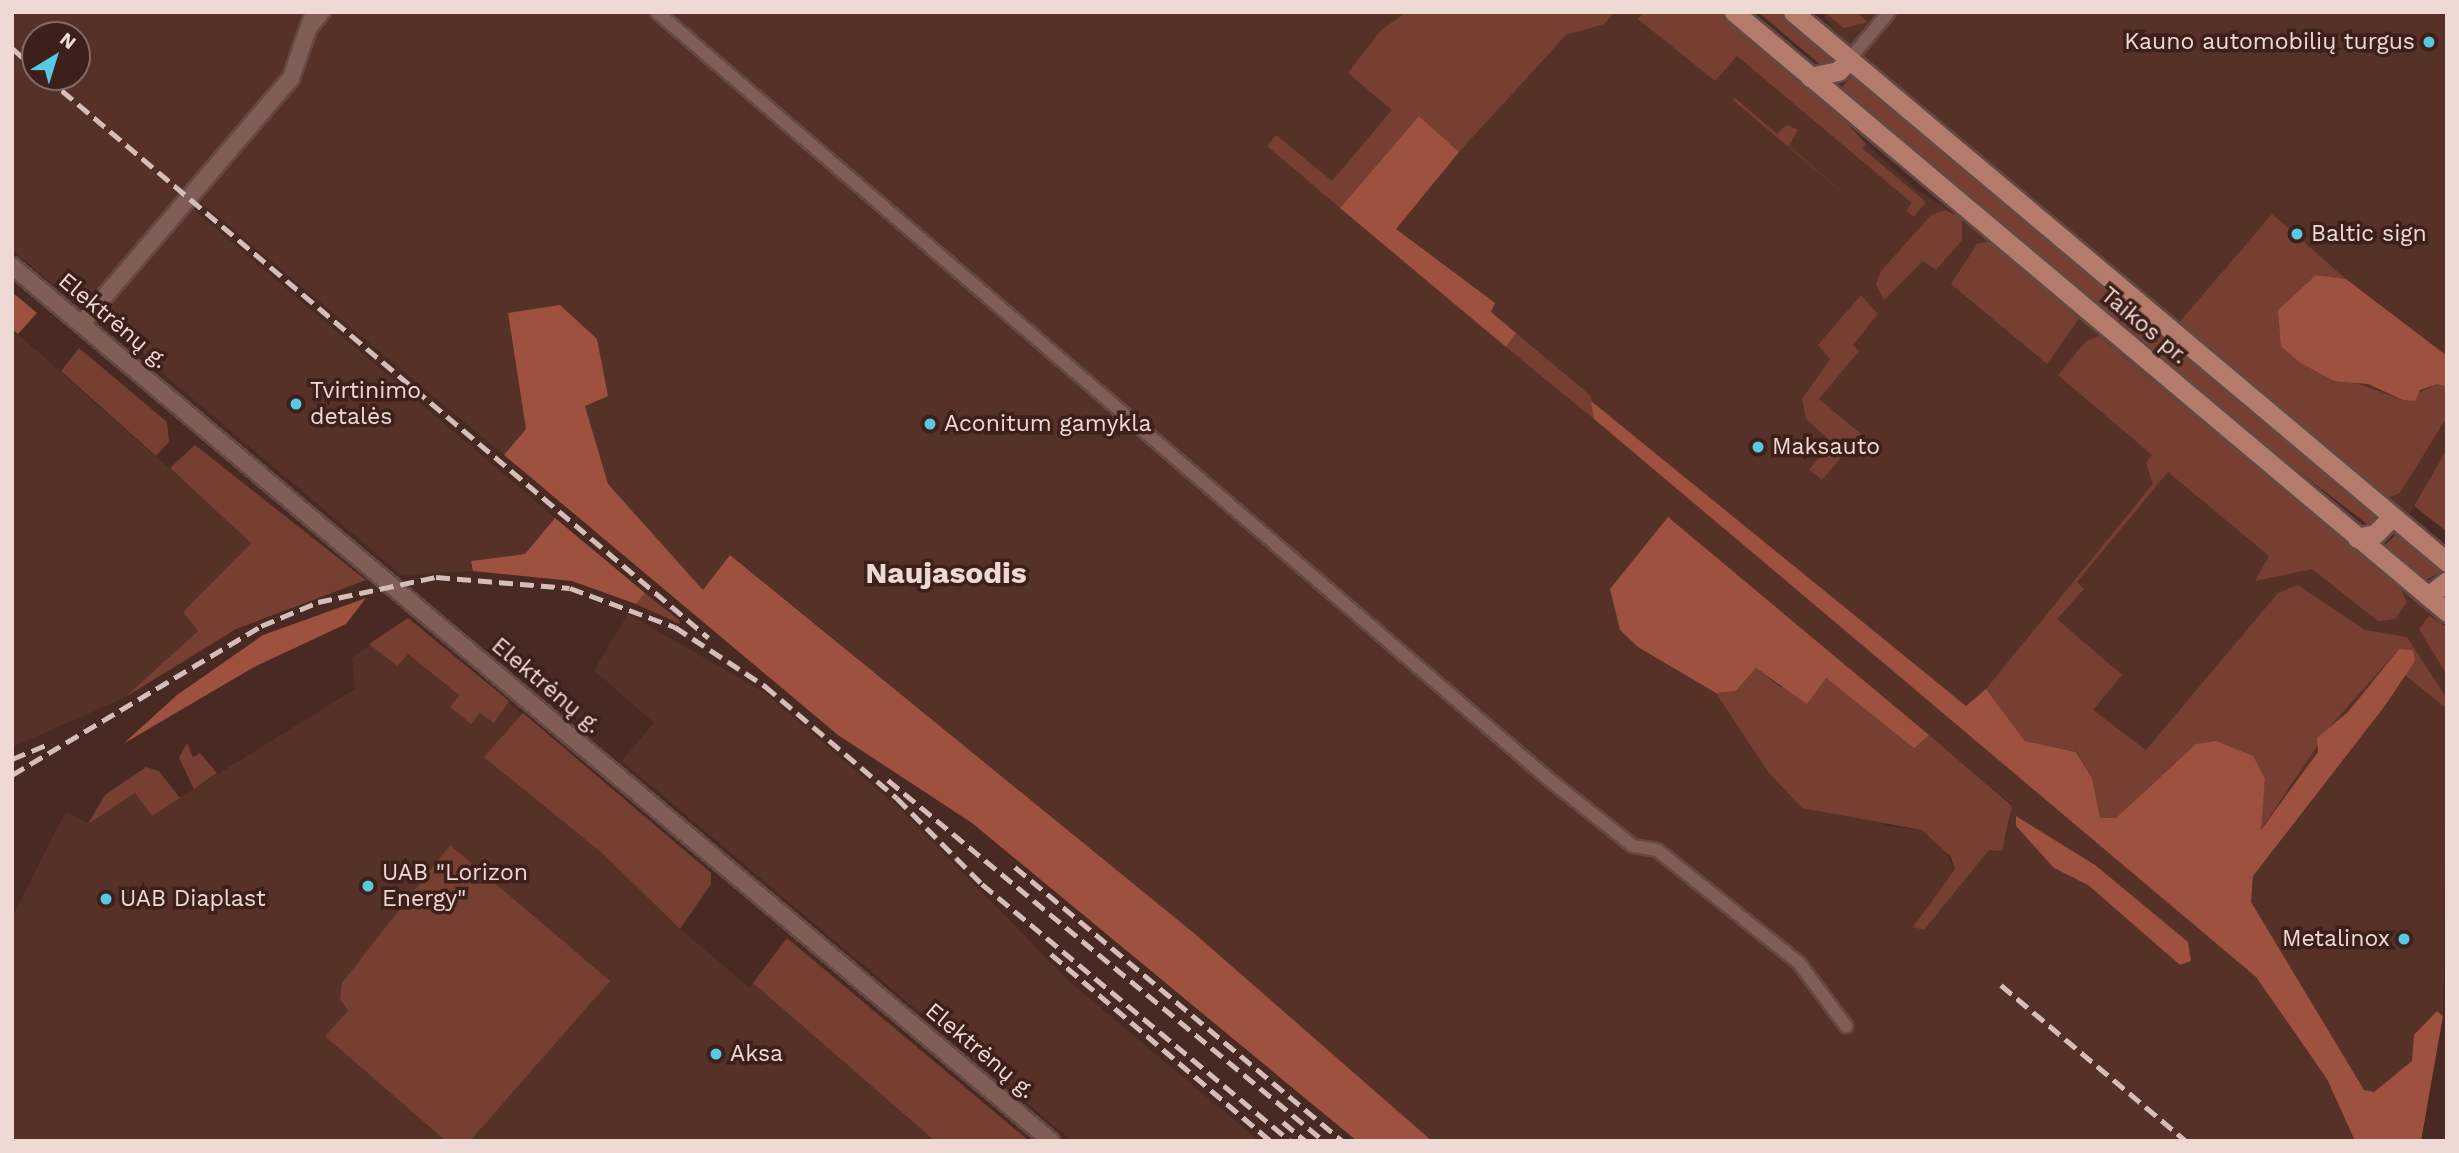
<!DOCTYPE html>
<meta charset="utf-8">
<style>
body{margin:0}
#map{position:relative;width:2459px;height:1153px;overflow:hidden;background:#482a23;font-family:"Work Sans",sans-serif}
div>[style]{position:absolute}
.built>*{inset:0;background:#563128}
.green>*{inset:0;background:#773f32}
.forest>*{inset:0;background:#9f513f}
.roads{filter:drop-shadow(2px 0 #634943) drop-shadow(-2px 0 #634943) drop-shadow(0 2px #634943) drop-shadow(0 -2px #634943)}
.minor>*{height:12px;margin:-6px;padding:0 6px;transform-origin:6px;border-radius:6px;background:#805e55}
.tertiary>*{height:16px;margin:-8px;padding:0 8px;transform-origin:8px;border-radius:8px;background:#805e55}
.primary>*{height:19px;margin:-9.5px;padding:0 9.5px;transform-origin:9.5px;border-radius:9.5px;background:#b47b6d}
.rail>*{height:4.5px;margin-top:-2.25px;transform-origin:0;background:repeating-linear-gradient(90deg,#d5beb9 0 14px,transparent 0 21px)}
.dots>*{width:19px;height:19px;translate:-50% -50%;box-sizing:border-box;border:4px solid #3d2019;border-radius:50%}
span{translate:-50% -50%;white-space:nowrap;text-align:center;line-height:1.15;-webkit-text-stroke:7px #3d2019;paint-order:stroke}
.poi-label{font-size:23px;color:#eed9d4}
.right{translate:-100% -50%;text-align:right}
.left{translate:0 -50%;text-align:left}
.street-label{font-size:23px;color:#eed9d4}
.district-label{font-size:30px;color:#eed9d4;font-weight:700}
.frame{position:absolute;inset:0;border:14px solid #eed9d4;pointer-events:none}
.north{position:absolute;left:21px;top:21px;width:70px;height:70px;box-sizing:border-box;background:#3d2019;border:2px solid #846a64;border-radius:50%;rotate:38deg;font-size:19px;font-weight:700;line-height:28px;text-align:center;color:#eed9d4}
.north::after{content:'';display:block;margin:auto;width:24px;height:32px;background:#57c9e2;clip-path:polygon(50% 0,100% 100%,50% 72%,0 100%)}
</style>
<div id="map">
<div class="built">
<div style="clip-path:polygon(evenodd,12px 12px,305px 12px,292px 68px,87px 306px,76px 304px,12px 250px,12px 12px,35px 35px,77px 35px,77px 77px,35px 77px,35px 35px)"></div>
<div style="clip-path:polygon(evenodd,317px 12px,1720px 12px,1917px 190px,1962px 218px,2447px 627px,2443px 1016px,2437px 1011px,2415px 1035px,2412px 1061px,2374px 1092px,2364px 1091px,2251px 903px,2253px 876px,2294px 821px,2116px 818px,1967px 707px,1591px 402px,1595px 419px,2256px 977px,2327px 1079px,2355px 1141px,1432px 1141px,1195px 934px,731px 555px,703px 590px,608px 484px,585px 406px,508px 313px,526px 429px,504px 455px,198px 200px,303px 76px,317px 12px,1668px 517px,2012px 805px,2006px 838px,1989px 850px,1924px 929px,1914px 926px,1955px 869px,1940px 842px,1922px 830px,1887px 826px,1742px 731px,1716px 693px,1620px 629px,1610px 589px,1668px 517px,317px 12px,2016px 817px,2095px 865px,2179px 964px,2088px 885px,2054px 868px,2016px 826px,2016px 817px)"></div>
<div style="clip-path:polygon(1821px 12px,2447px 12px,2447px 449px,2408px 516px,2066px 230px,1839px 35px)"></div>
<div style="clip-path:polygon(192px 208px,555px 518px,525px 554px,472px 561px,473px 571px,402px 575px,109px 328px,107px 308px)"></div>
<div style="clip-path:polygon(12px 329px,252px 542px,183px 612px,198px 631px,124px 698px,12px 747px)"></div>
<div style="clip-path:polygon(628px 614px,764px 692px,898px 807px,1071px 983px,1259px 1141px,1072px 1141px,622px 761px,654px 723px,594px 670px)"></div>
<div style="clip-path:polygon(408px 618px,711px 873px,711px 884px,680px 929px,749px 987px,753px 983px,935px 1141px,12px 1141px,12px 917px,66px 811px,89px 824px,135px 792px,152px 815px,355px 689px,352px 658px)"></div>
</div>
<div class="green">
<div style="clip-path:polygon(1407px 12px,1614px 12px,1604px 24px,1566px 35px,1459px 152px,1419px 116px,1340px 208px,1267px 146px,1276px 135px,1332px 181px,1392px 110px,1348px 73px,1381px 30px)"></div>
<div style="clip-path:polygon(1644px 12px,1720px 12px,1838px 113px,1866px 144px,1862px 148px,1926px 202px,1914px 217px,1906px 211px,1912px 203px,1737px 56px,1715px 81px,1638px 19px)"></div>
<div style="clip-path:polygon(1758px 12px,1781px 12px,1829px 53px,1832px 64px,1822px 66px)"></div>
<div style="clip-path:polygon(1825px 12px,1856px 12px,1868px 22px,1843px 28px)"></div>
<div style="clip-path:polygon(1854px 74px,2374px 512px,2374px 523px,2367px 524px,2229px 418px,1839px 90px)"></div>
<div style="clip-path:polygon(1734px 97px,1777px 134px,1787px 125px,1798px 130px,1789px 146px,1868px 214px,1733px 100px)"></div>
<div style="clip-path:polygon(1945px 210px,1962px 218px,1962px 240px,1936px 270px,1923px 261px,1884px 300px,1876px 284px,1881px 271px,1931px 215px)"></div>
<div style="clip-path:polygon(2272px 214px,2346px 279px,2316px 275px,2299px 362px,2403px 400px,2437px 384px,2447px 387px,2447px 417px,2400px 493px,2387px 498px,2178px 324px)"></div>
<div style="clip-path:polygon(1990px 241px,2079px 319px,2047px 364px,1951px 284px,1977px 244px)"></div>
<div style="clip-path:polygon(1861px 295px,1878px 314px,1853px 345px,1859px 351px,1819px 399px,1861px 434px,1822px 480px,1809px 470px,1832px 442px,1806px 419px,1802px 399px,1830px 359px,1818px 345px)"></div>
<div style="clip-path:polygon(1516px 333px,1591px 396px,1594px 419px,1506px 347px)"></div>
<div style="clip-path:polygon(2099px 336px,2400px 587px,2407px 602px,2395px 619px,2378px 621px,2312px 569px,2255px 581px,2269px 556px,2168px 472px,2077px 582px,2084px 589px,2057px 619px,2122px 675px,2093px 710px,2146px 750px,2278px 593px,2298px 585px,2365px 630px,2407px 637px,2447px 699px,2447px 709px,2405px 675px,2415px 661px,2399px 649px,2332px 724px,2260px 831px,2265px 779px,2196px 744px,2116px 818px,2100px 819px,2092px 778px,2077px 752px,2025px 741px,1986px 689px,2153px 484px,2146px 463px,2152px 455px,2058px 375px,2086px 341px)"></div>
<div style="clip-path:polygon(79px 348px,167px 422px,169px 442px,156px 456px,61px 371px)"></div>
<div style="clip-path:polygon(195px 445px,366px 580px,236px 629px,124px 698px,198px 631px,183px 612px,251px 543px,170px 468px)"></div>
<div style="clip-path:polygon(2447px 449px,2447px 532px,2414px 506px)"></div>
<div style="clip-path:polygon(2397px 533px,2443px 571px,2424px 581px,2383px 547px)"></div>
<div style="clip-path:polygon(645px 593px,679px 620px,680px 624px,636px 604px)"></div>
<div style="clip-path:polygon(2429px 616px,2447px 627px,2447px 675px,2419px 629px)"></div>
<div style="clip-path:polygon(408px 618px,509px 701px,494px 723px,480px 713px,471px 724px,450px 707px,459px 695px,408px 654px,397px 666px,369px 644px)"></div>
<div style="clip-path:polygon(1756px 668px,1781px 687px,1825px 677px,1914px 747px,1929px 735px,2012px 806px,2002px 851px,1989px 850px,1924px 930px,1913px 927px,1955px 869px,1951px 857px,1922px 830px,1802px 808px,1769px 773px,1716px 693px,1736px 691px)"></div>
<div style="clip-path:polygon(523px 713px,711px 873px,711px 884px,680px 929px,602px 853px,484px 757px)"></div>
<div style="clip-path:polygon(187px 743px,193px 757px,200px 753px,217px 773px,194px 789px,179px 758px)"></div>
<div style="clip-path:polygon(146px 767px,159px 771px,180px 798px,152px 816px,135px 793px,88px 824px,105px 795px)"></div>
<div style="clip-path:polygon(450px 845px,610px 981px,470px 1141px,446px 1141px,325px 1036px,348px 1011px,340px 999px,342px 983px)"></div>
<div style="clip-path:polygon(787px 938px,1029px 1141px,935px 1141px,753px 983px)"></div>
</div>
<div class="forest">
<div style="clip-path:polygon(1419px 116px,1459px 152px,1396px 229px,1495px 303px,1491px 312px,1516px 333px,1506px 347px,1340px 208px)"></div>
<div style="clip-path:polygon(2316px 275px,2346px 279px,2447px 356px,2447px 387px,2437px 384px,2420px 390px,2415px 401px,2403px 400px,2368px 384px,2334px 381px,2299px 362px,2281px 346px,2278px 310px)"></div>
<div style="clip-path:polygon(12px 292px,37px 313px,18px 334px,12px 329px)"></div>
<div style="clip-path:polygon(560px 305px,597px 339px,608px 396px,585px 406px,608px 484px,703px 590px,730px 555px,1195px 934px,1432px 1141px,1357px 1141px,972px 823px,838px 735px,504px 455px,526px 429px,508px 313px)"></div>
<div style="clip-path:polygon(1591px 401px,1966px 706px,1986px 689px,2025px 741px,2076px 752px,2092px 778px,2100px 818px,2116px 818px,2196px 744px,2216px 741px,2253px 756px,2265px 779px,2261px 830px,2318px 752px,2317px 738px,2348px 712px,2399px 649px,2413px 650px,2415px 661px,2384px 707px,2253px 876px,2251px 902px,2364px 1090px,2374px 1092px,2412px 1061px,2414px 1035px,2437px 1011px,2443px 1016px,2421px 1141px,2355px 1141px,2327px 1079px,2256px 977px,1594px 419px)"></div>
<div style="clip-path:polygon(1668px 517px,1929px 735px,1914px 748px,1826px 678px,1807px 704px,1756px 668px,1736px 691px,1716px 693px,1638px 647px,1620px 630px,1610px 589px)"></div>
<div style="clip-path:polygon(555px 518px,645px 593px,636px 604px,572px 581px,473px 571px,471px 561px,525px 554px)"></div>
<div style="clip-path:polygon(366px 598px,346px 624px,254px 667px,123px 744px,177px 695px,263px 635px)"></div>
<div style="clip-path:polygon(2016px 816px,2095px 865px,2188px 942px,2191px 961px,2180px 965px,2088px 885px,2054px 868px,2016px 826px)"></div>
</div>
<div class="roads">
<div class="minor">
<div style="left:657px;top:12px;width:1173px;rotate:40.71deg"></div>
<div style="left:1546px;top:777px;width:111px;rotate:38.4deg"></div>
<div style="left:1633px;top:846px;width:24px;rotate:9deg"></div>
<div style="left:1657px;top:850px;width:181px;rotate:38.5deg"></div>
<div style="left:1799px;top:963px;width:79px;rotate:53.3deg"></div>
<div style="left:311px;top:28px;width:21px;rotate:-51deg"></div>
<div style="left:1849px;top:60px;width:62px;rotate:-50.2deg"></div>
</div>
<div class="tertiary">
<div style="left:12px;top:266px;width:1358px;rotate:40.1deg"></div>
<div style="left:81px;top:324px;width:323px;rotate:-49.5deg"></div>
<div style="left:291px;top:78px;width:70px;rotate:-70.8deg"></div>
</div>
<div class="primary">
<div style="left:1734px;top:12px;width:932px;rotate:40.08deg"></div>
<div style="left:1793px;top:12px;width:855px;rotate:40.06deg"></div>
<div style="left:1810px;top:77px;width:29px;rotate:-12deg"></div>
<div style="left:1838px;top:71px;width:16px;rotate:-45deg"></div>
<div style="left:2357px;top:538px;width:18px;rotate:-13deg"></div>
<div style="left:2375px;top:534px;width:24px;rotate:-45deg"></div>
<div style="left:2428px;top:596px;width:24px;rotate:-38deg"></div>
</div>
</div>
<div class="rail">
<div style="left:12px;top:48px;width:30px;rotate:41deg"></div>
<div style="left:46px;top:77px;width:868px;rotate:40.24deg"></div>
<div style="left:12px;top:759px;width:42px;rotate:-22.3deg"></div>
<div style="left:12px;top:775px;width:290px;rotate:-30.9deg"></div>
<div style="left:261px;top:626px;width:62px;rotate:-22.8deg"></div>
<div style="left:318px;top:602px;width:121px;rotate:-12deg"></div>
<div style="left:436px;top:577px;width:134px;rotate:4.7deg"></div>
<div style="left:570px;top:588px;width:112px;rotate:20.4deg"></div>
<div style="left:675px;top:627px;width:108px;rotate:33.2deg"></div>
<div style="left:765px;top:686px;width:173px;rotate:40.3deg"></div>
<div style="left:897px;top:798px;width:121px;rotate:45.3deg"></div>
<div style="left:982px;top:884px;width:401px;rotate:39.8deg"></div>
<div style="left:888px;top:780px;width:566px;rotate:39.62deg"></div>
<div style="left:1015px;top:867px;width:427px;rotate:39.9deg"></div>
<div style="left:1051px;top:954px;width:289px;rotate:40.4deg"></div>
<div style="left:2001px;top:985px;width:242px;rotate:40.1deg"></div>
<div style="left:1283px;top:1122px;width:30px;rotate:40deg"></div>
</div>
<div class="dots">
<div style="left:2429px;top:42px;background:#57c9e2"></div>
<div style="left:2297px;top:234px;background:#57c9e2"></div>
<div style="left:296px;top:404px;background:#57c9e2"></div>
<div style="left:930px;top:424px;background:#57c9e2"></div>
<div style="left:1758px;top:447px;background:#57c9e2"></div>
<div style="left:368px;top:886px;background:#57c9e2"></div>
<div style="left:106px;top:899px;background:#57c9e2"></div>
<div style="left:2404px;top:939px;background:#57c9e2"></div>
<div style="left:716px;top:1054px;background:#57c9e2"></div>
</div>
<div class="poi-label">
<span class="right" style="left:2415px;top:42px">Kauno automobilių turgus</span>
<span class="left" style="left:2311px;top:234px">Baltic sign</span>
<span class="left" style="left:310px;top:404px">Tvirtinimo<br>detalės</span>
<span class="left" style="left:944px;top:424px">Aconitum gamykla</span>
<span class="left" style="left:1772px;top:447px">Maksauto</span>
<span class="left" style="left:382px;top:886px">UAB "Lorizon<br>Energy"</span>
<span class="left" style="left:120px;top:899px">UAB Diaplast</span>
<span class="right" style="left:2390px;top:939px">Metalinox</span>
<span class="left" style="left:730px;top:1054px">Aksa</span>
</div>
<div class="street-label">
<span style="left:113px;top:321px;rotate:40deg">Elektrėnų g.</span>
<span style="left:2144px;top:326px;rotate:40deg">Taikos pr.</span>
<span style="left:546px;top:686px;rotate:40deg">Elektrėnų g.</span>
<span style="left:980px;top:1051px;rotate:40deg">Elektrėnų g.</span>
</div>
<div class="district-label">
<span style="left:946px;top:573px">Naujasodis</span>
</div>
<div class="frame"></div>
<div class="north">N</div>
</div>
